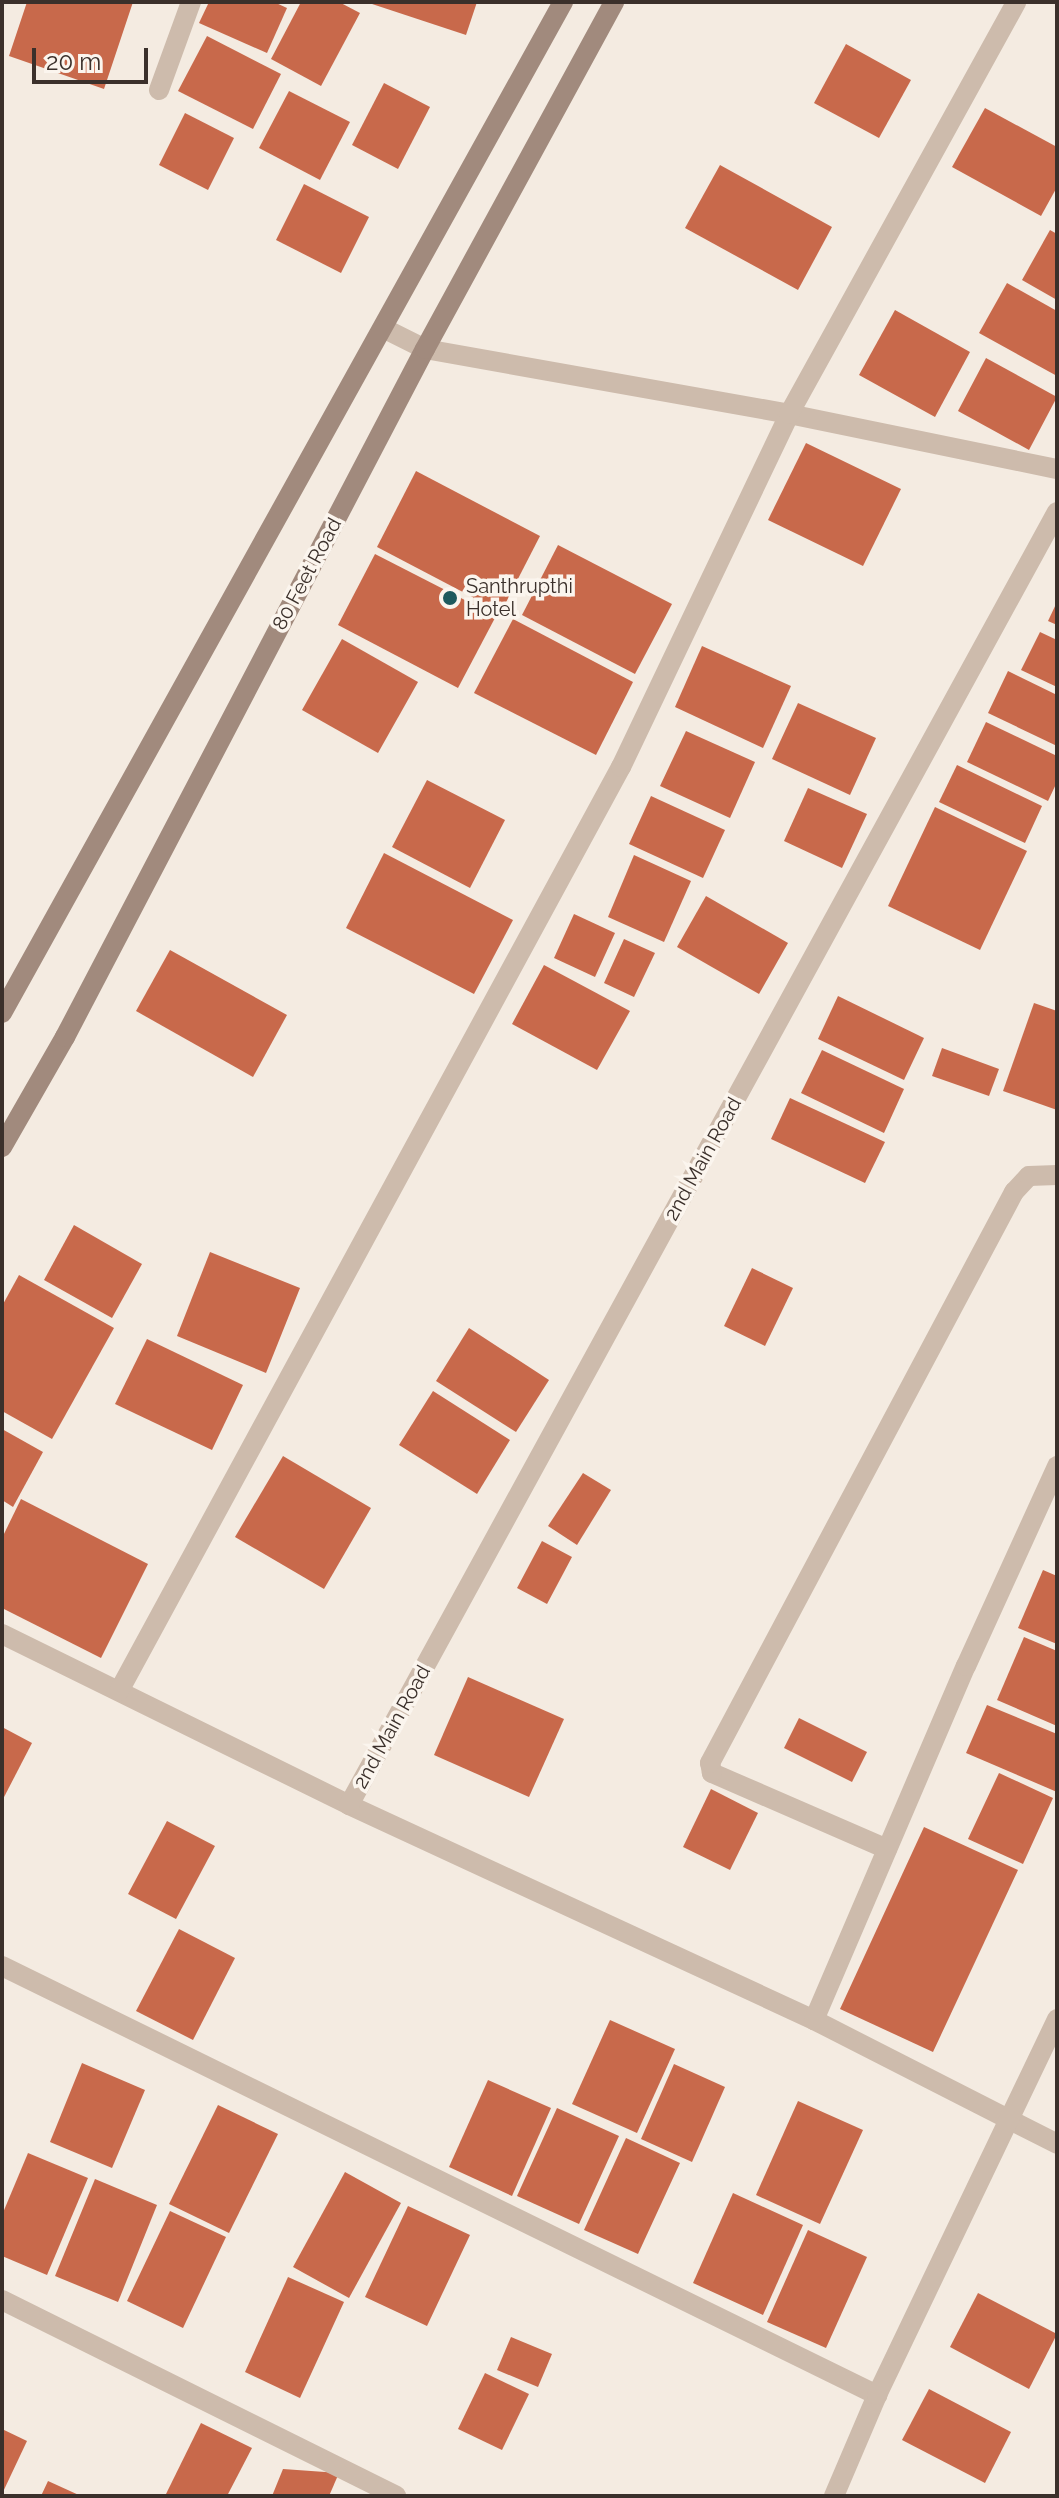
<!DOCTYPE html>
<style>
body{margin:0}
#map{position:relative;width:1059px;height:2498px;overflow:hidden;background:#f4ebe1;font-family:Raleway,sans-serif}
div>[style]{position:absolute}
.building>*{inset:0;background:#c8694b}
.street>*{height:20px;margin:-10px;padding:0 10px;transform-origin:10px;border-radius:10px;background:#cdbbac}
.secondary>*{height:20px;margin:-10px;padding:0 10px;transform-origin:10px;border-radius:10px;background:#a18a7d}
.dots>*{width:22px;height:22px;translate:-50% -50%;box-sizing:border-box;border:4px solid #fbf5ee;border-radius:50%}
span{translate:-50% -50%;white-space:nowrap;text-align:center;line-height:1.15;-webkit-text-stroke:7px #fbf5ee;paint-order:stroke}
.street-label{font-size:20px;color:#3b302b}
.poi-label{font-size:20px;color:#3b302b}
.left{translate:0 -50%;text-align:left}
.frame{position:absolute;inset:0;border:4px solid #3b302b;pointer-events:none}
.scale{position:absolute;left:32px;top:48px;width:116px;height:36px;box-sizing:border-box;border:4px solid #3b302b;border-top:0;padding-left:10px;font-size:24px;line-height:28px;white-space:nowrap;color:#3b302b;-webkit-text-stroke:6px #fbf5ee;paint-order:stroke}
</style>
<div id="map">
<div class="building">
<div style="clip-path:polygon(27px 2px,133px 2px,104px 89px,9px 56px)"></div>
<div style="clip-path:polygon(209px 2px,274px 2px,287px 8px,267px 53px,199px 23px)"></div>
<div style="clip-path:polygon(301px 2px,339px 2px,360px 13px,321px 86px,271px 59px)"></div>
<div style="clip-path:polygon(366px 2px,477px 2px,466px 35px)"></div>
<div style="clip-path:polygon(207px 36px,281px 74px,253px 129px,178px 91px)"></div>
<div style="clip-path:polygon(846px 44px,911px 80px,879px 138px,814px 103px)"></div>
<div style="clip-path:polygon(384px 83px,430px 107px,398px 169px,352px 145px)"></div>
<div style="clip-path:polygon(289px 91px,350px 122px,320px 180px,259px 148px)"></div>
<div style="clip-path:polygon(985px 108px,1057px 147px,1057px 187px,1041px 216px,952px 167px)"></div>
<div style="clip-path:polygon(185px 113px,234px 138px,208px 190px,159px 165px)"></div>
<div style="clip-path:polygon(720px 165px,832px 227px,798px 290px,685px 228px)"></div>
<div style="clip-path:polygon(304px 184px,369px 217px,341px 273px,276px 240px)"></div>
<div style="clip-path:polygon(1050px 230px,1057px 234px,1057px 300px,1022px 280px)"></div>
<div style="clip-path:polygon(1007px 283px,1057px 311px,1057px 376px,979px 333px)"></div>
<div style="clip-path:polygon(895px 310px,970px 352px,935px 417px,859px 375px)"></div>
<div style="clip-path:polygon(986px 358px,1057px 397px,1029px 450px,958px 411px)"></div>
<div style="clip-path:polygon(806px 443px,901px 489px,863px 566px,768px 520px)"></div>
<div style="clip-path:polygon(416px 471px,540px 536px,501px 612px,377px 547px)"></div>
<div style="clip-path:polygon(558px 545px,672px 604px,635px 674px,522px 615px)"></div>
<div style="clip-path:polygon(375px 554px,496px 616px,458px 688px,338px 625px)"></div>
<div style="clip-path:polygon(1057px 602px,1057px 625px,1048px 621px)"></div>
<div style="clip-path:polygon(513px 619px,633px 682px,596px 755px,474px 693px)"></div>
<div style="clip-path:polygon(1040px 632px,1057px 640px,1057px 687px,1021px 670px)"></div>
<div style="clip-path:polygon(342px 639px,418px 682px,378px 753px,302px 710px)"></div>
<div style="clip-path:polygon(702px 646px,791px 686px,763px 748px,675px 707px)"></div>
<div style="clip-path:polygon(1008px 671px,1057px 695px,1057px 746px,988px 713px)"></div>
<div style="clip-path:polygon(798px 703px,876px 738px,850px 795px,772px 759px)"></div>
<div style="clip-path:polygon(986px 722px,1057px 756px,1057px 782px,1048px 801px,967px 762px)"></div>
<div style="clip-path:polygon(686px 731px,755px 762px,730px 818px,660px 786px)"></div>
<div style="clip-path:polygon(957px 765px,1042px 806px,1025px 843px,939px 802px)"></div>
<div style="clip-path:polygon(427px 780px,505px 820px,470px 888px,392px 847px)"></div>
<div style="clip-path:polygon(808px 788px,867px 814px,842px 868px,784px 841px)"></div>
<div style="clip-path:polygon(651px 796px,725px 830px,703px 878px,629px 844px)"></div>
<div style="clip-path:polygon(935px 807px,1027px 851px,980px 950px,888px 906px)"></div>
<div style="clip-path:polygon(384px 853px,513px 920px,474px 994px,346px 928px)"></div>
<div style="clip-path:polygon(634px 855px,691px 881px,664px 942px,608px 917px)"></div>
<div style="clip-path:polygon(706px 896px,788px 943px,759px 994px,677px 947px)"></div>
<div style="clip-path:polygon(574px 914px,615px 933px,595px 977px,554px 958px)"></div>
<div style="clip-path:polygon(624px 939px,655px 953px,634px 997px,604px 983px)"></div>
<div style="clip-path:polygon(170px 950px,287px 1015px,253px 1077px,136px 1011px)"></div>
<div style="clip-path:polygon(544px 965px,630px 1011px,597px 1070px,512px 1024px)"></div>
<div style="clip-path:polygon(838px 996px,924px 1038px,904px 1080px,818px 1039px)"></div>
<div style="clip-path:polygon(1034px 1003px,1057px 1011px,1057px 1110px,1003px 1091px)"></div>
<div style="clip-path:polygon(942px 1048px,999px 1069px,989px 1096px,932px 1076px)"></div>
<div style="clip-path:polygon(822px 1050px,904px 1089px,884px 1133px,801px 1093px)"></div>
<div style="clip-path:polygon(790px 1098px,885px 1142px,865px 1183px,771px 1139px)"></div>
<div style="clip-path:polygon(74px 1225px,142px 1264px,112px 1318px,44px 1280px)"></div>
<div style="clip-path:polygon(210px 1252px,300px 1288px,266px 1373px,177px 1336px)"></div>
<div style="clip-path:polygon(752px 1268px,793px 1288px,765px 1346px,724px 1326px)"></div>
<div style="clip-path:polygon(19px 1275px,114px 1328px,52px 1439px,2px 1411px,2px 1306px)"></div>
<div style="clip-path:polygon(469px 1328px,549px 1380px,516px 1432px,436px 1381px)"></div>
<div style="clip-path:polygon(147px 1339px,243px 1385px,212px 1450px,115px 1404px)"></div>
<div style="clip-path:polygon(433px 1391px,510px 1440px,477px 1494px,399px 1445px)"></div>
<div style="clip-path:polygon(2px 1429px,43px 1452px,13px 1507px,2px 1500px)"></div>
<div style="clip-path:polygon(283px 1456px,371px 1508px,324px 1589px,235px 1537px)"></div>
<div style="clip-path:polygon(583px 1473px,611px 1490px,577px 1545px,548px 1526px)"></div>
<div style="clip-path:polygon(21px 1499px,148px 1564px,101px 1658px,2px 1608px,2px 1538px)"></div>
<div style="clip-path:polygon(542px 1541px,572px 1557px,547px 1604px,517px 1588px)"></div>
<div style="clip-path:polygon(1043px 1570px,1057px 1576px,1057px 1644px,1018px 1628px)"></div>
<div style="clip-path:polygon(1024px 1637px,1057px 1651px,1057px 1726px,997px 1700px)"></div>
<div style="clip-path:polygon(468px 1677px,564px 1719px,529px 1797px,434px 1755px)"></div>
<div style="clip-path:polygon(987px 1705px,1057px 1734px,1057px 1792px,966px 1753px)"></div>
<div style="clip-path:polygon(799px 1718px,867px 1752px,852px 1782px,784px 1748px)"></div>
<div style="clip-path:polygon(2px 1727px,32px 1743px,2px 1801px)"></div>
<div style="clip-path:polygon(999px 1773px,1053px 1798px,1023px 1864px,968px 1839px)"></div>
<div style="clip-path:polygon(711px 1789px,758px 1813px,730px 1870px,683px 1847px)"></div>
<div style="clip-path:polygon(167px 1821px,215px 1846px,176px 1919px,128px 1894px)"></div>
<div style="clip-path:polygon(924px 1827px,1018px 1870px,933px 2052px,840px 2009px)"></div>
<div style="clip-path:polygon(179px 1929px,235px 1958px,193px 2040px,136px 2011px)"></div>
<div style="clip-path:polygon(610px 2020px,675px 2049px,637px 2133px,572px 2104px)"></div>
<div style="clip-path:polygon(82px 2063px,145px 2090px,112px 2168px,50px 2142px)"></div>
<div style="clip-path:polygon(674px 2064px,725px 2087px,692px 2162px,641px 2139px)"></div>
<div style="clip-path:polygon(488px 2080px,551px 2108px,512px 2196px,449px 2167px)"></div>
<div style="clip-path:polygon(798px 2101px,863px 2130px,820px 2224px,756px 2195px)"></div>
<div style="clip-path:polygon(218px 2105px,278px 2134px,229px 2233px,169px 2204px)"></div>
<div style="clip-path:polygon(557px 2108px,619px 2136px,579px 2224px,517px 2196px)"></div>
<div style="clip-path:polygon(626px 2138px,680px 2163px,638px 2254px,584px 2230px)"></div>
<div style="clip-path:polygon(28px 2153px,88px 2178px,47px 2275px,2px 2256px,2px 2215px)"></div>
<div style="clip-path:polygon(345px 2172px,401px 2203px,349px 2298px,293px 2267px)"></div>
<div style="clip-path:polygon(95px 2179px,157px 2205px,118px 2302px,55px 2276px)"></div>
<div style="clip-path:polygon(733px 2193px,803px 2225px,763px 2315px,693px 2283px)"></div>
<div style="clip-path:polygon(408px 2206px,470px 2235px,427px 2326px,365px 2297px)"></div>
<div style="clip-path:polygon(170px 2211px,226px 2237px,183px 2328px,127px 2301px)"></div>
<div style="clip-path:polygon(808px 2230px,867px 2257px,826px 2348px,767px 2322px)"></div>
<div style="clip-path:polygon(288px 2277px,344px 2302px,300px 2398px,245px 2372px)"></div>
<div style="clip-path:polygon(978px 2293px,1057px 2334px,1029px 2389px,950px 2347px)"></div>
<div style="clip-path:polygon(511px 2337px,552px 2354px,538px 2387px,497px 2370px)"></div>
<div style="clip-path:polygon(485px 2373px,529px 2394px,502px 2450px,458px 2429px)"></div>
<div style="clip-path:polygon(929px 2389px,1011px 2432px,985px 2483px,902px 2440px)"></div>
<div style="clip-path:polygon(201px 2423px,252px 2448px,227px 2496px,165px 2496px)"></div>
<div style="clip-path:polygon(2px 2429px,27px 2441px,2px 2494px)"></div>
<div style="clip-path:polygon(283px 2469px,339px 2473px,329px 2496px,272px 2496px)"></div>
<div style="clip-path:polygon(48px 2481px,81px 2496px,41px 2496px)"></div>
</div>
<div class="street">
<div style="left:159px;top:90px;width:94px;rotate:-70deg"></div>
<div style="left:383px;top:328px;width:47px;rotate:26.6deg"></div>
<div style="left:425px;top:349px;width:370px;rotate:10.1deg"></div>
<div style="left:789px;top:414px;width:274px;rotate:11.6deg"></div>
<div style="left:2px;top:1634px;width:387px;rotate:26.2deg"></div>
<div style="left:349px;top:1805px;width:512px;rotate:24.81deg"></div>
<div style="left:814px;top:2020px;width:273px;rotate:27deg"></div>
<div style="left:119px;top:1691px;width:1052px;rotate:-61.49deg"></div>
<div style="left:621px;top:767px;width:391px;rotate:-64.5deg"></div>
<div style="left:789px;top:414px;width:470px;rotate:-61.1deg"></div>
<div style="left:349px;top:1805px;width:1474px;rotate:-61.3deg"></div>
<div style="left:887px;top:1849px;width:191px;rotate:-156.5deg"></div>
<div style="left:712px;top:1773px;width:10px;rotate:-101deg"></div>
<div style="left:710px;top:1763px;width:647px;rotate:-61.97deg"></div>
<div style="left:1014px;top:1192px;width:22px;rotate:-47deg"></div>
<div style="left:1029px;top:1176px;width:28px;rotate:-2deg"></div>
<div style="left:2px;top:1966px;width:975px;rotate:26.12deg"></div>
<div style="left:814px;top:2020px;width:385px;rotate:-66.8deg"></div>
<div style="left:966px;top:1666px;width:220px;rotate:-65.5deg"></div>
<div style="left:2px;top:2300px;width:440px;rotate:26.4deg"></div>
<div style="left:834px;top:2496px;width:110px;rotate:-66.9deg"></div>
<div style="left:877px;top:2395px;width:417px;rotate:-64.4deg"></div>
</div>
<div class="secondary">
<div style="left:2px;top:1013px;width:1156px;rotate:-60.97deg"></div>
<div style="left:2px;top:1147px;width:127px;rotate:-60.2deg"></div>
<div style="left:65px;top:1037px;width:776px;rotate:-62.38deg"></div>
<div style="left:425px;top:349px;width:395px;rotate:-61.4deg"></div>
</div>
<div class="dots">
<div style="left:450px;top:598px;background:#1f5a5e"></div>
</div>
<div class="street-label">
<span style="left:307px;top:574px;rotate:-62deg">80 Feet Road</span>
<span style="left:703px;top:1159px;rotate:-61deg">2nd Main Road</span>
<span style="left:392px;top:1727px;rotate:-61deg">2nd Main Road</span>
</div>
<div class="poi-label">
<span class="left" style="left:466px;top:598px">Santhrupthi<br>Hotel</span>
</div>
<div class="frame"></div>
<div class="scale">20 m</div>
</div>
